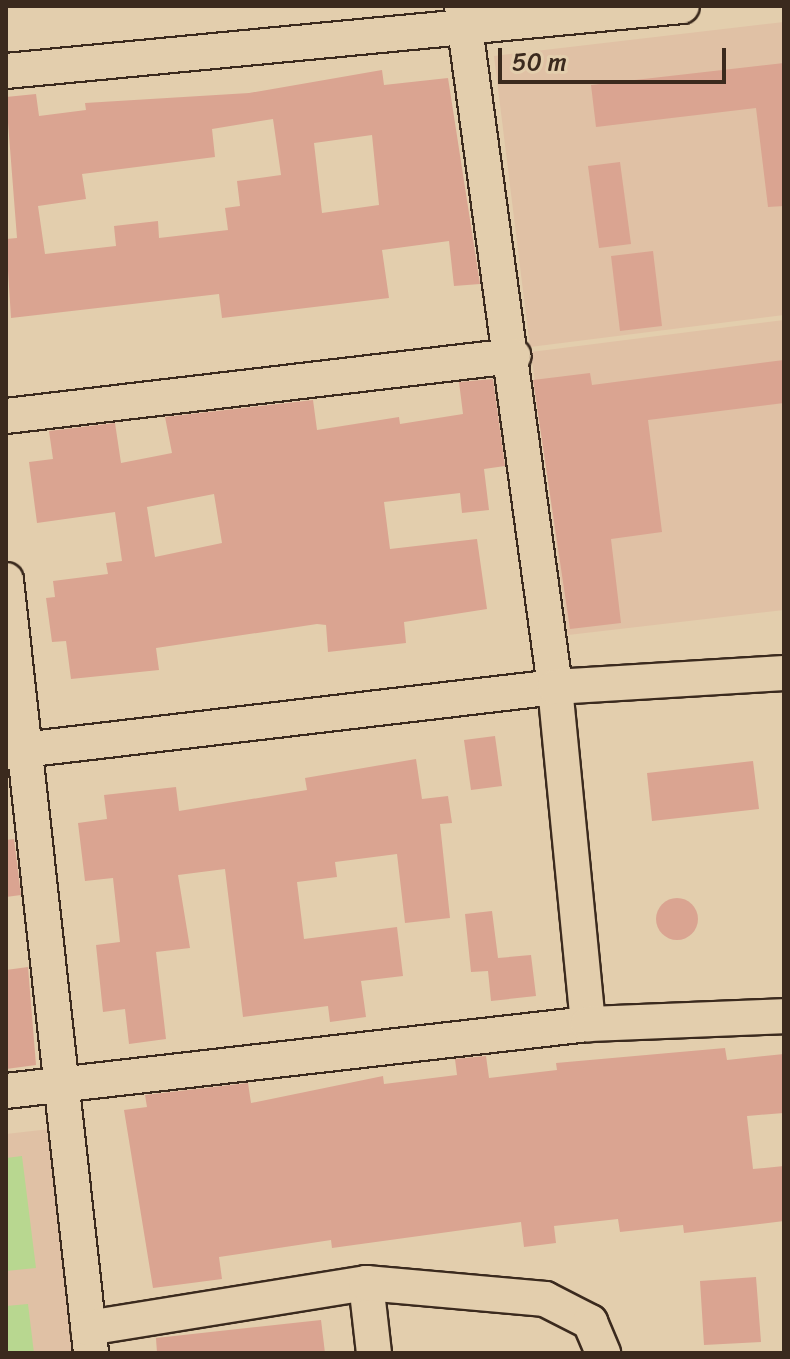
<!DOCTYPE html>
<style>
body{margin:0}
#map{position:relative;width:790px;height:1359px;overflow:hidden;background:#e3cead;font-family:Sriracha,sans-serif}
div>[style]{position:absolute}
.built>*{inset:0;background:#e0c1a5}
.green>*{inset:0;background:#b8d790}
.building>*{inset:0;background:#daa491}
.round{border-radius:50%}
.roads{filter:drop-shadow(2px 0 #3b2a1e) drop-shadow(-2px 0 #3b2a1e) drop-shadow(0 2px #3b2a1e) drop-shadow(0 -2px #3b2a1e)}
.minor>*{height:34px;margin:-17px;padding:0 17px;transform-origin:17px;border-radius:17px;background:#e3cead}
span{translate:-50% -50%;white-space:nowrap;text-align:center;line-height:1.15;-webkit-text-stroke:6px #e3cead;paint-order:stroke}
.frame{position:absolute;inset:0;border:8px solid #3b2a1e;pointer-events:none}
.scale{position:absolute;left:498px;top:48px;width:228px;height:36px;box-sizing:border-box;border:4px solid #3b2a1e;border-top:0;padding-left:10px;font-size:24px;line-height:28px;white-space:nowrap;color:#3b2a1e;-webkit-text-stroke:6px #e3cead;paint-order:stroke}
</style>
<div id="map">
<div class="built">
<div style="clip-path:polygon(784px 22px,784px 315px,530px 347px,494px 56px)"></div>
<div style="clip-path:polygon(784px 320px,784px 610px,568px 635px,531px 352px)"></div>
<div style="clip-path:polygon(50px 1129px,80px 1353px,6px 1353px,6px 1134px)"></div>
</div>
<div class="green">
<div style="clip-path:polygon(22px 1156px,36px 1268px,6px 1271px,6px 1158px)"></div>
<div style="clip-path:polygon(28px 1304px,34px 1353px,6px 1353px,6px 1306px)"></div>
</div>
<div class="building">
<div style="clip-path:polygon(784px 63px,784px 206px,768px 207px,756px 108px,596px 127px,591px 85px)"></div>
<div style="clip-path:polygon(evenodd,382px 70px,384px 85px,448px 78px,480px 284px,454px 286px,449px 241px,382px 250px,389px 298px,222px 318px,219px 294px,11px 318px,6px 239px,17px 238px,6px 97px,36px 94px,39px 116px,86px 110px,85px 103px,249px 93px,382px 70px,273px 119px,281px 175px,237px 181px,240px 206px,225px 208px,228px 230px,159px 238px,158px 221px,114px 226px,116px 246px,45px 254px,38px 206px,86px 199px,82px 174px,215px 157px,212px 129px,273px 119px,382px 70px,372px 135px,379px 205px,322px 213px,314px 143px,372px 135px)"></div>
<div style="clip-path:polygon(620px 162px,631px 244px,599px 248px,588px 166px)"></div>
<div style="clip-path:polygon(653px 251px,662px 326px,620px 331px,611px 256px)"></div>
<div style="clip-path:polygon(784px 360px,784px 403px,648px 420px,662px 532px,611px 539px,621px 623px,570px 629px,533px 380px,590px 373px,592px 385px)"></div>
<div style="clip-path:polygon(evenodd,493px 379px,505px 466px,484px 469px,489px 510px,462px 513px,460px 493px,384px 502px,390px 549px,477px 539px,487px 609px,404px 622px,406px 643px,328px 652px,326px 625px,317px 624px,156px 648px,159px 670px,71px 679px,66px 641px,52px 642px,46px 598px,55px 597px,53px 581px,108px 574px,106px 563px,122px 561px,115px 512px,37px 523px,29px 462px,53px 459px,49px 431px,115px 423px,121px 463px,172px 453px,165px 417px,313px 400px,317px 430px,399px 417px,400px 424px,463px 414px,459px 382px,493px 379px,214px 494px,222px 543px,155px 557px,147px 507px,214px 494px)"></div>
<div style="clip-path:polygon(495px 736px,502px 786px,471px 790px,464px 740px)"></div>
<div style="clip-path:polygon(416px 759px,422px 799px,448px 796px,452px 823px,440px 824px,450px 918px,405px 923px,397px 854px,335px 862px,337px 877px,297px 882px,304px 939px,397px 927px,403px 976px,361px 981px,366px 1017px,330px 1022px,328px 1006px,243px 1017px,225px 869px,178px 875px,190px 948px,156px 952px,166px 1039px,129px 1044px,125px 1009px,103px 1012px,96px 945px,120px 942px,113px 878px,85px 881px,78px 823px,107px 819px,104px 795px,176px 787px,179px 811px,307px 790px,305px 778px)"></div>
<div style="clip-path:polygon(753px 761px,759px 809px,652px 821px,647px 773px)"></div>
<div style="clip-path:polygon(14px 839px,21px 895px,6px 897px,6px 840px)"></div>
<div class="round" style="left:656px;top:898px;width:42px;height:42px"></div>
<div style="clip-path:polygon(492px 911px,498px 958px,531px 955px,536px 996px,491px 1001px,488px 971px,471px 972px,465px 914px)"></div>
<div style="clip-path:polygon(28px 967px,36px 1065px,6px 1069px,6px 970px)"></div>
<div style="clip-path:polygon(725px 1048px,727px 1060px,784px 1054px,784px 1113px,747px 1116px,753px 1169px,784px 1166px,784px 1221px,684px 1233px,683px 1225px,620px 1232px,618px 1219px,554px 1226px,556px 1243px,524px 1247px,521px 1222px,332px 1248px,331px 1240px,219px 1257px,222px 1279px,153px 1288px,124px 1110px,147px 1107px,145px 1095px,248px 1083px,251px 1103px,383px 1076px,384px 1084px,457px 1075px,455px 1059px,486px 1056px,489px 1078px,557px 1070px,556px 1063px)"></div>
<div style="clip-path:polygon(756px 1277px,761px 1342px,704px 1345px,700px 1281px)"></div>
<div style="clip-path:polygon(321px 1320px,325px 1353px,157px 1353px,156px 1338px)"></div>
</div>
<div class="roads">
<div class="minor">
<div style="left:462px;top:6px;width:687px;rotate:82.22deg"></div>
<div style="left:555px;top:687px;width:339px;rotate:84.4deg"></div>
<div style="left:6px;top:71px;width:679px;rotate:-5.49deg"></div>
<div style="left:6px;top:416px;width:511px;rotate:-6.75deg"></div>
<div style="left:6px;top:580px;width:778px;rotate:83.72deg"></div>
<div style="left:6px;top:752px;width:553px;rotate:-6.75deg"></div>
<div style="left:555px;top:687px;width:229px;rotate:-3.5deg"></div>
<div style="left:6px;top:1091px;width:586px;rotate:-6.57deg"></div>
<div style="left:588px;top:1024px;width:196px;rotate:-2.3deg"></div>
<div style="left:366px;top:1283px;width:70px;rotate:83.5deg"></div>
<div style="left:88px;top:1328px;width:282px;rotate:-9.2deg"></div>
<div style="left:366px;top:1283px;width:180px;rotate:5.1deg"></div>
<div style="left:545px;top:1299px;width:51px;rotate:27.1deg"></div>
<div style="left:590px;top:1322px;width:34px;rotate:67deg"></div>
</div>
</div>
<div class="frame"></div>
<div class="scale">50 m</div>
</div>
